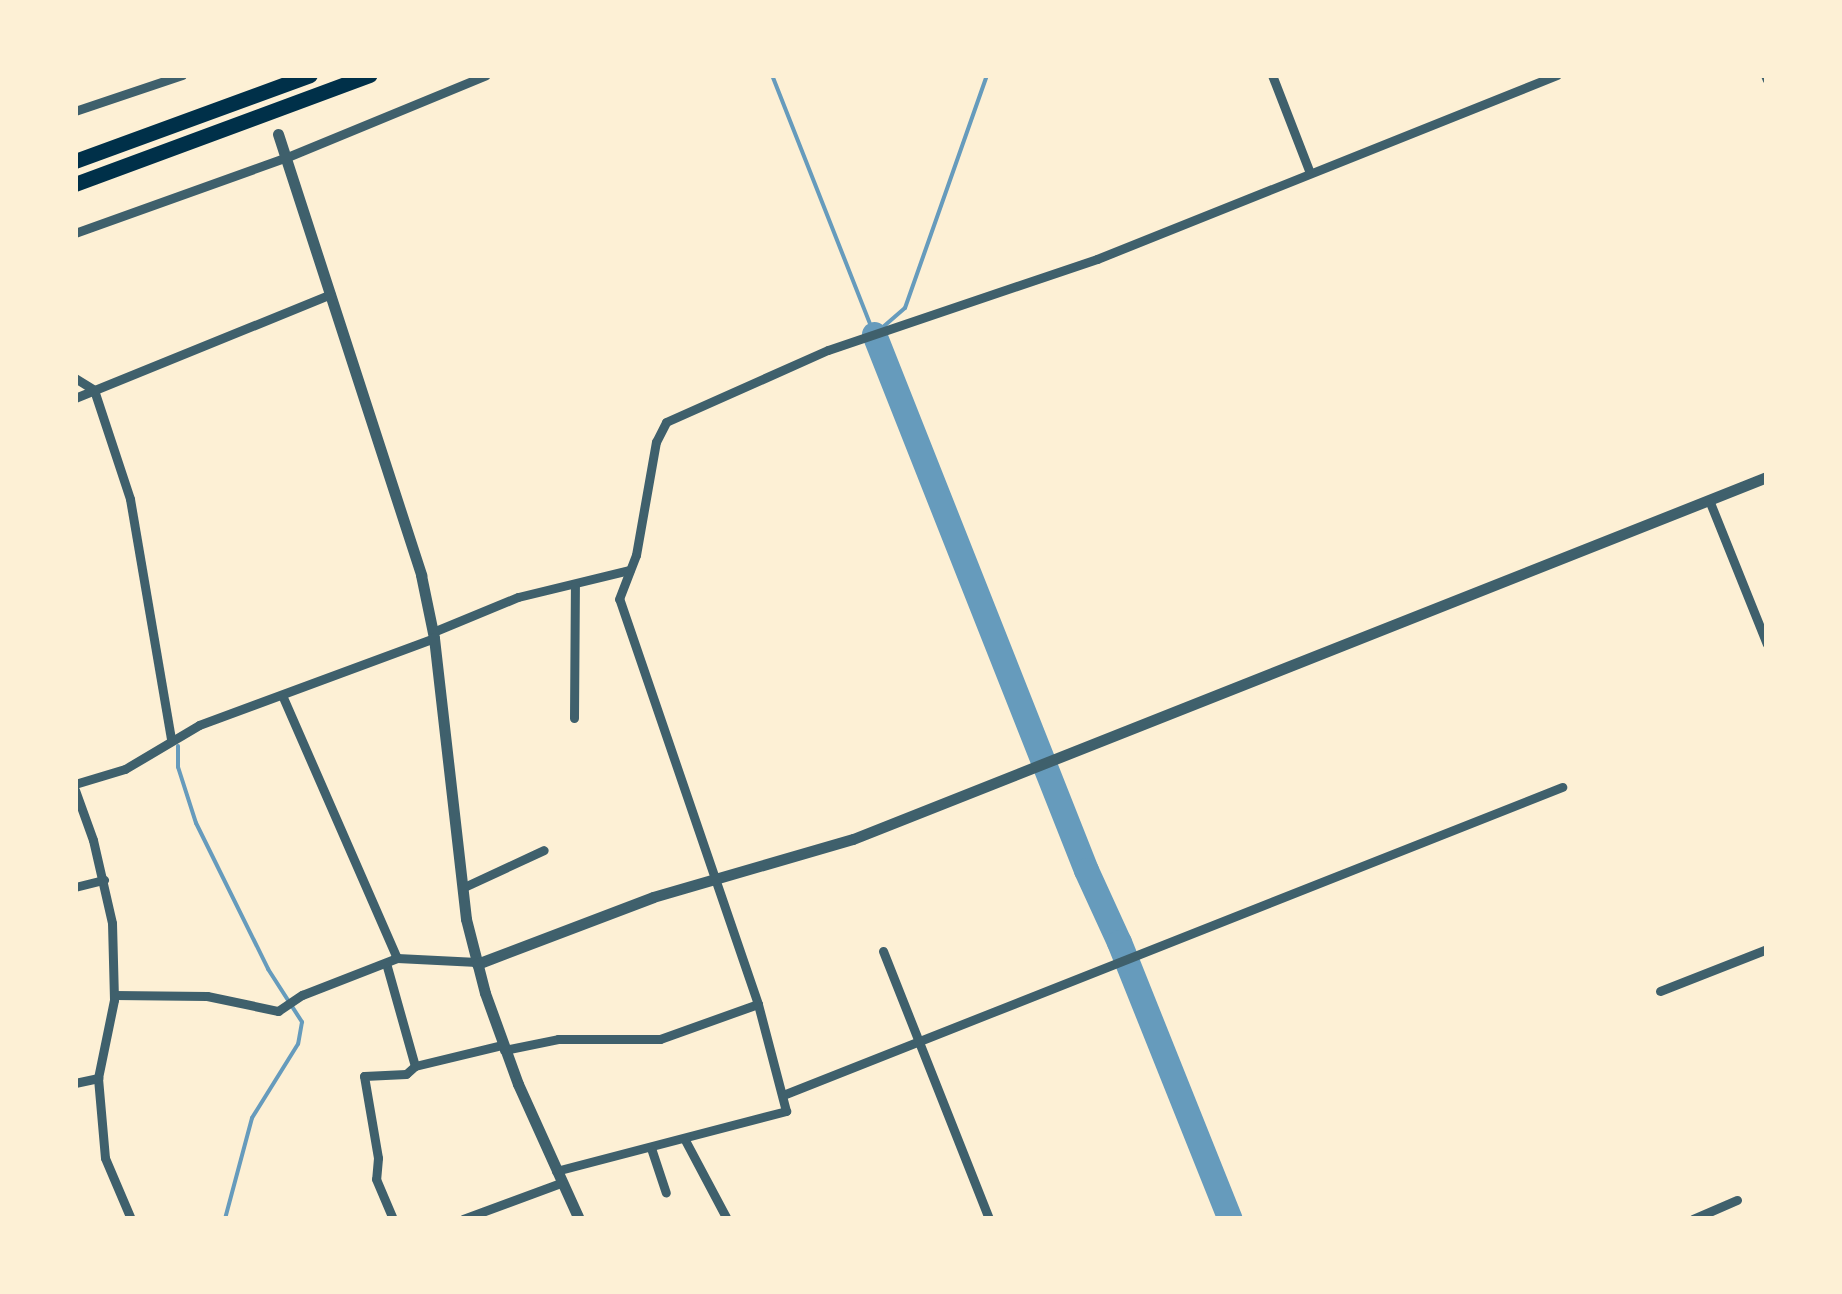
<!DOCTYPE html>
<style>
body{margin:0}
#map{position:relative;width:1842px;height:1294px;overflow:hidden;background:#fdf0d5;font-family:Mulish,sans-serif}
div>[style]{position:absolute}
.stream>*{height:4px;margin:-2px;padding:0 2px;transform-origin:2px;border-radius:2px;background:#669bbc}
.river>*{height:25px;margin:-12.5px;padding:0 12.5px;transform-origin:12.5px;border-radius:12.5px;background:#669bbc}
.minor>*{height:9px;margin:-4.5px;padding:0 4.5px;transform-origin:4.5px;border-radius:4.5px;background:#3f606c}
.tertiary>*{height:11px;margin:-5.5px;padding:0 5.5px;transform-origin:5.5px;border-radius:5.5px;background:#3f606c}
.motorway>*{height:15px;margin:-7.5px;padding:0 7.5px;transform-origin:7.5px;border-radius:7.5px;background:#003049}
span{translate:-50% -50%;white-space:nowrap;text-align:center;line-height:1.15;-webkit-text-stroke:8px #fdf0d5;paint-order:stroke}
.frame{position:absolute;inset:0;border:78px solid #fdf0d5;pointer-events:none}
</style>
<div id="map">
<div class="stream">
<div style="left:772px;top:75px;width:275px;rotate:68.5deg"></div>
<div style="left:883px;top:327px;width:29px;rotate:-41deg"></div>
<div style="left:905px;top:308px;width:247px;rotate:-70.6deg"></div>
<div style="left:178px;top:746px;width:21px;rotate:90deg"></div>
<div style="left:178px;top:767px;width:59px;rotate:72.2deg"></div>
<div style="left:196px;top:823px;width:163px;rotate:63.7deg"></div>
<div style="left:268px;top:969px;width:63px;rotate:57.3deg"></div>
<div style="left:302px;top:1022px;width:22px;rotate:100deg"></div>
<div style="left:298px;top:1044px;width:87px;rotate:121.9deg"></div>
<div style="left:252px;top:1118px;width:105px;rotate:105deg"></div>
</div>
<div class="river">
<div style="left:874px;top:334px;width:576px;rotate:68.42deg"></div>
<div style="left:1086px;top:870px;width:79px;rotate:65.4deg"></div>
<div style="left:1119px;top:942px;width:298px;rotate:68.2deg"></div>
</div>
<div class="minor">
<div style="left:1272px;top:75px;width:105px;rotate:68.8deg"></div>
<div style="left:1765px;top:75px;width:5px;rotate:68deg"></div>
<div style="left:75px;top:111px;width:113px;rotate:-18.6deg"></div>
<div style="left:75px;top:233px;width:223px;rotate:-19.7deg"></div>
<div style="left:285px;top:158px;width:217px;rotate:-22.4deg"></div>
<div style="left:75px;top:378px;width:22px;rotate:32deg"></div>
<div style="left:94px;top:390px;width:115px;rotate:71.7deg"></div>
<div style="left:130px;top:499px;width:243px;rotate:80.3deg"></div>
<div style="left:75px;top:398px;width:276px;rotate:-22.1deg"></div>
<div style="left:1709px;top:500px;width:155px;rotate:68.1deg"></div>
<div style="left:433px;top:632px;width:92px;rotate:-22.4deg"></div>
<div style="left:518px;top:597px;width:115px;rotate:-13.6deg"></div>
<div style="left:282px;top:695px;width:287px;rotate:66.4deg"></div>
<div style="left:574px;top:718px;width:133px;rotate:-89.6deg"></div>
<div style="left:75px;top:784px;width:52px;rotate:-16.7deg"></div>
<div style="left:125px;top:769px;width:86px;rotate:-30.7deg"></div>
<div style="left:199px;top:725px;width:251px;rotate:-20.3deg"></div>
<div style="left:75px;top:790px;width:53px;rotate:70.2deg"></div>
<div style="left:93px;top:840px;width:85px;rotate:77.1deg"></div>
<div style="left:112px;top:923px;width:77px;rotate:88.5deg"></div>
<div style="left:114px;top:1000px;width:80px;rotate:101.6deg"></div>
<div style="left:98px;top:1078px;width:80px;rotate:85deg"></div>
<div style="left:105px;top:1158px;width:66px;rotate:66.9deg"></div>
<div style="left:75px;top:887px;width:30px;rotate:-14deg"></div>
<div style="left:462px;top:888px;width:90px;rotate:-24.9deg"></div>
<div style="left:883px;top:951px;width:288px;rotate:68.4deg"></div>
<div style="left:386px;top:963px;width:107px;rotate:74.3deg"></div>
<div style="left:415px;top:1066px;width:12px;rotate:138deg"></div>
<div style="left:406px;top:1074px;width:42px;rotate:177.3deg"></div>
<div style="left:364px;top:1076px;width:83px;rotate:80.3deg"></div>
<div style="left:378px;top:1158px;width:21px;rotate:95deg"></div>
<div style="left:376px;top:1179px;width:43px;rotate:67deg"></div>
<div style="left:1660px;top:991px;width:115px;rotate:-21.4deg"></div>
<div style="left:114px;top:995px;width:93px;rotate:0.6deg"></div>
<div style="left:207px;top:996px;width:73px;rotate:11.9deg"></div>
<div style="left:278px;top:1011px;width:29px;rotate:-34deg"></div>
<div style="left:302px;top:995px;width:102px;rotate:-21.3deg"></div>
<div style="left:397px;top:958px;width:80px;rotate:2.9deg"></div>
<div style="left:504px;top:1050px;width:55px;rotate:-11.5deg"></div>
<div style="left:558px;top:1039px;width:102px"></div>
<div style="left:660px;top:1039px;width:104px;rotate:-19.7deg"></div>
<div style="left:415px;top:1066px;width:89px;rotate:-13.6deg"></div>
<div style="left:75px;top:1083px;width:24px;rotate:-12deg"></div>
<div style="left:783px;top:1095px;width:838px;rotate:-21.57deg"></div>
<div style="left:685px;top:1140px;width:89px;rotate:62deg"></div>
<div style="left:651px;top:1148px;width:47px;rotate:71.6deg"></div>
<div style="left:556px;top:1171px;width:238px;rotate:-14.6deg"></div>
<div style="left:786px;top:1111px;width:111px;rotate:-104.7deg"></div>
<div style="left:758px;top:1004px;width:428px;rotate:-108.9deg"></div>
<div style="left:619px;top:599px;width:47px;rotate:-68.9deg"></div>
<div style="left:636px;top:555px;width:115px;rotate:-80deg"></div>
<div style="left:656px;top:442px;width:22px;rotate:-63deg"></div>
<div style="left:666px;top:422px;width:177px;rotate:-24deg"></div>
<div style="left:828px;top:350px;width:284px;rotate:-18.7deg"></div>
<div style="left:1097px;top:259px;width:495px;rotate:-21.8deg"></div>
<div style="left:463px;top:1219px;width:104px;rotate:-20.2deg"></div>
<div style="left:1693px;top:1219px;width:48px;rotate:-23.4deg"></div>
</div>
<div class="tertiary">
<div style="left:278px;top:134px;width:464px;rotate:72deg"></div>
<div style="left:421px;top:575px;width:64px;rotate:78.3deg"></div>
<div style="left:434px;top:638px;width:283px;rotate:83.5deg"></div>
<div style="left:466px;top:919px;width:76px;rotate:75.6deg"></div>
<div style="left:485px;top:993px;width:97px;rotate:70.1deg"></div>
<div style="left:518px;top:1084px;width:148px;rotate:65.7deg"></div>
<div style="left:477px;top:964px;width:188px;rotate:-20.8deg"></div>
<div style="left:653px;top:897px;width:208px;rotate:-16.2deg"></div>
<div style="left:853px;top:839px;width:983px;rotate:-21.61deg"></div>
</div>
<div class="motorway">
<div style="left:75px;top:161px;width:250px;rotate:-20.1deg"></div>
<div style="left:75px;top:184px;width:314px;rotate:-20.3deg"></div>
</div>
<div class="frame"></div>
</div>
